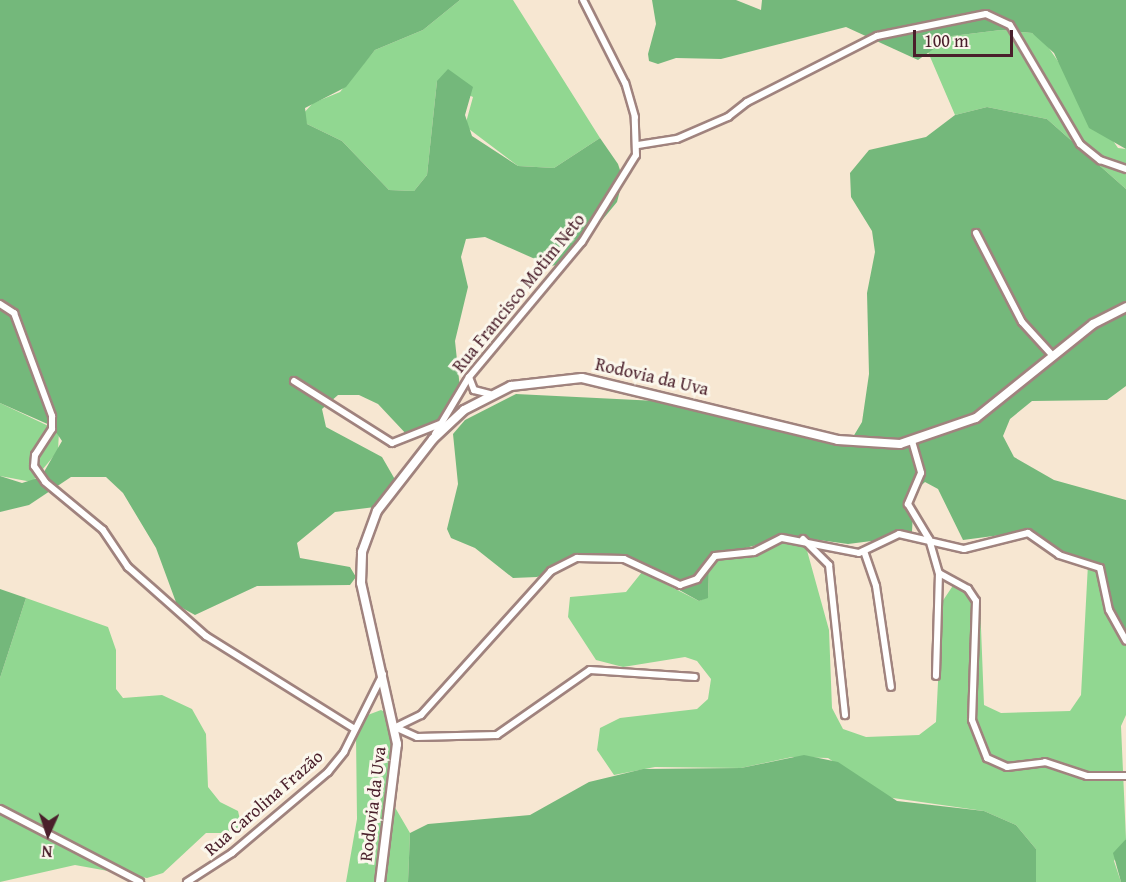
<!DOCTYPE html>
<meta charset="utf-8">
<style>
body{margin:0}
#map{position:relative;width:1126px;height:882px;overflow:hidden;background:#f7e7d2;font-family:"Gentium Book Plus",serif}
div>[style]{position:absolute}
.green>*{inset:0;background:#91d791}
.forest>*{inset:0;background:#74b87b}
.roads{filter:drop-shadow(2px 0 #a0837e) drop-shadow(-2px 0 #a0837e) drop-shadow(0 2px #a0837e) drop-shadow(0 -2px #a0837e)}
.street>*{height:6px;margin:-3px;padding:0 3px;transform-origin:3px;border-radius:3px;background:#fff}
.secondary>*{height:8px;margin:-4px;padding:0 4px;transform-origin:4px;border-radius:4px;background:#fff}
span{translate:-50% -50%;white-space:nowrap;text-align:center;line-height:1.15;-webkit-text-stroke:6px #fbf7ec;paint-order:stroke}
.street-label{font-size:18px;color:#4a1f2b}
.north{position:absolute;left:18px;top:804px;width:60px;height:60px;-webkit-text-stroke:4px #fbf7ec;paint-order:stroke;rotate:183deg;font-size:16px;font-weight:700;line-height:24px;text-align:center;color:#4a1f2b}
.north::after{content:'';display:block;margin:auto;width:21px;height:27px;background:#4a1f2b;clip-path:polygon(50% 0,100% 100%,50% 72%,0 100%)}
.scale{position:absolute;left:913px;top:30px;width:100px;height:27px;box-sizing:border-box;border:3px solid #4a1f2b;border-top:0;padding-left:8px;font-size:18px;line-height:21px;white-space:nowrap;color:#4a1f2b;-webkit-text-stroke:4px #fbf7ec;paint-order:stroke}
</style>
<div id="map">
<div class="green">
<div style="clip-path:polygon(460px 0,513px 0,600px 138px,554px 168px,518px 166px,465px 126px,473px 97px,437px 81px,427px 175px,414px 191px,389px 190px,342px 141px,307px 124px,302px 115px,313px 103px,340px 92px,375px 50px,423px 30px)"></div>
<div style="clip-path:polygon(1001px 30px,1032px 33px,1044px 41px,1118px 148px,1126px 149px,1126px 189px,1047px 119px,987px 107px,955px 115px,928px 52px,952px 36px)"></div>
<div style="clip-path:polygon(0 403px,59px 431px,58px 451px,32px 482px,0 476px)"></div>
<div style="clip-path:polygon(803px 536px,829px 630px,832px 708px,843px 729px,866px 737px,919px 735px,936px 722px,942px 602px,954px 584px,968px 587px,980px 602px,984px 705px,1001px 713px,1070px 711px,1081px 695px,1088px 564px,1093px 568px,1126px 637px,1126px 715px,1121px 726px,1126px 839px,1114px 861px,1121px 882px,1036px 882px,1036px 849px,1016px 825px,984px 811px,886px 797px,828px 758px,792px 757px,741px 768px,655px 767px,614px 775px,597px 750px,600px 728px,620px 718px,697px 709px,708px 699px,711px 679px,697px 661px,685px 657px,623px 667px,596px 660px,568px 617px,570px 597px,626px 592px,642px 572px,699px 601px,708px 597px,709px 568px,721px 555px)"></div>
<div style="clip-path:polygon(26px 598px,108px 627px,116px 650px,116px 689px,123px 698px,162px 695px,192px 709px,206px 734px,208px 787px,220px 802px,238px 811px,243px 833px,206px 833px,163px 873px,147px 878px,75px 865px,0 882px,0 678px)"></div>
<div style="clip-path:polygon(381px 710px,393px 716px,401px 735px,393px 804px,410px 833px,408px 882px,346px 882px,357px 819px,356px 736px,365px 716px)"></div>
</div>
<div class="forest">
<div style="clip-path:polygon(0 0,460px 0,423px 30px,375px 50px,346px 87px,305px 108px,307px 124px,342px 141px,389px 190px,414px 191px,427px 175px,437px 81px,448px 69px,473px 87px,465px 115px,472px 136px,518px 166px,554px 168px,600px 138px,618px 164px,623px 179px,617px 202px,567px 263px,551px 266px,485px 237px,466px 239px,461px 257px,468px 287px,455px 341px,461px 398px,455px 415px,437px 433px,409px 437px,378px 404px,359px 395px,338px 395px,322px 409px,326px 427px,382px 457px,397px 483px,383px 506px,335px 512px,297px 543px,300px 558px,350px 567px,356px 577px,350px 585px,257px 586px,195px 615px,177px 605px,156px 548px,123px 493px,106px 477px,71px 477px,29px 505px,0 512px,0 476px,22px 483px,41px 477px,62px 441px,52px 426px,0 403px)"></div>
<div style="clip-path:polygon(652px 0,736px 0,761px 10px,762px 0,1126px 0,1126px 149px,1089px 128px,1054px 53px,1032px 33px,1001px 30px,952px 36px,918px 60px,846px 27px,721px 59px,676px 58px,658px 64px,649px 61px,648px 54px,656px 24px)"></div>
<div style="clip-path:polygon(987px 107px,1047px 119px,1126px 189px,1126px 386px,1107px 400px,1032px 401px,1010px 419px,1003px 436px,1014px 457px,1054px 480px,1126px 500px,1126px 637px,1093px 568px,1066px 559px,1024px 532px,963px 540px,938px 489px,925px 482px,914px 492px,912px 532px,903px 537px,848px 544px,790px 536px,731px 552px,709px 568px,708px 598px,699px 601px,616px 555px,592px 555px,537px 577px,513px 578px,475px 548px,451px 538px,447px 529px,458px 484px,453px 434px,465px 420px,516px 394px,657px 401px,760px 425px,853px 437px,862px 422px,869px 374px,867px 293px,875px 252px,872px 231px,851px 197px,850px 173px,869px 150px,926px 137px,955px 115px)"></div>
<div style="clip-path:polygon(0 589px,26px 598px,0 678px)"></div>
<div style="clip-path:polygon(804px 755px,838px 762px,897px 801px,984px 811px,1016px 825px,1036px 849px,1036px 882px,408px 882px,410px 833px,428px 824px,530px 815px,589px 782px,643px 769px,741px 768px)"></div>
<div style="clip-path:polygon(1126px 839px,1126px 882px,1121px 882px,1113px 853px)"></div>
</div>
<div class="roads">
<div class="street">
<div style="left:638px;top:145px;width:39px;rotate:-9deg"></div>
<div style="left:677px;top:139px;width:56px;rotate:-23.3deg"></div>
<div style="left:728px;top:117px;width:24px;rotate:-38deg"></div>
<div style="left:747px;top:102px;width:146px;rotate:-26.9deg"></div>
<div style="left:877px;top:36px;width:111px;rotate:-11.4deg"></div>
<div style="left:986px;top:14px;width:26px;rotate:25deg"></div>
<div style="left:1010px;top:25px;width:138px;rotate:59.5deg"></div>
<div style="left:1080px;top:144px;width:26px;rotate:39deg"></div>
<div style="left:1100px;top:160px;width:28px;rotate:19deg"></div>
<div style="left:976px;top:233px;width:100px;rotate:62.7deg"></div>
<div style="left:1022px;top:322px;width:46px;rotate:47.6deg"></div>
<div style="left:0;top:304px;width:17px;rotate:33deg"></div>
<div style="left:14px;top:313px;width:110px;rotate:69.7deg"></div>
<div style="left:52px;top:416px;width:13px;rotate:90deg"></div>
<div style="left:52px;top:429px;width:31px;rotate:123deg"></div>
<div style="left:35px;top:455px;width:11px;rotate:95deg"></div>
<div style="left:34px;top:466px;width:19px;rotate:55deg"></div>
<div style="left:45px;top:482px;width:75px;rotate:39.6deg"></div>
<div style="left:103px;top:530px;width:45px;rotate:56deg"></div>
<div style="left:128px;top:567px;width:104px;rotate:41.5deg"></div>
<div style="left:206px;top:636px;width:173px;rotate:32deg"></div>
<div style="left:469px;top:377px;width:14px;rotate:69deg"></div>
<div style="left:474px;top:390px;width:16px;rotate:14deg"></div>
<div style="left:294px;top:381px;width:116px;rotate:32.3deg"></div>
<div style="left:392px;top:443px;width:52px;rotate:-21.6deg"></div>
<div style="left:435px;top:434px;width:66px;rotate:-59.2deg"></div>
<div style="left:469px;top:377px;width:176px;rotate:-50.1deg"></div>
<div style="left:582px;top:242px;width:102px;rotate:-58.2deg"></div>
<div style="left:636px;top:155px;width:38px;rotate:-92deg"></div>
<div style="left:635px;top:117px;width:35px;rotate:-106deg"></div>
<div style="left:625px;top:83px;width:93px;rotate:-116.8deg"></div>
<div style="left:912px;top:441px;width:33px;rotate:74deg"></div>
<div style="left:921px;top:473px;width:34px;rotate:113deg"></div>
<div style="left:908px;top:504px;width:41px;rotate:59deg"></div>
<div style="left:929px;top:539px;width:35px;rotate:74deg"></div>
<div style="left:939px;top:573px;width:103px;rotate:91.7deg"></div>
<div style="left:803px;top:539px;width:37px;rotate:45deg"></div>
<div style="left:829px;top:565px;width:151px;rotate:83.9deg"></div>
<div style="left:864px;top:551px;width:37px;rotate:71deg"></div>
<div style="left:876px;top:586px;width:102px;rotate:81.6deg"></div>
<div style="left:939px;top:573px;width:33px;rotate:29deg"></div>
<div style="left:968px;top:589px;width:14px;rotate:56deg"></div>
<div style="left:976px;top:601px;width:119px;rotate:91.9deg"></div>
<div style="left:972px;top:720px;width:41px;rotate:68.5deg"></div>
<div style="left:987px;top:758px;width:22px;rotate:24deg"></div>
<div style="left:1007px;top:767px;width:38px;rotate:-7deg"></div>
<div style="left:1045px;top:762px;width:44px;rotate:18.4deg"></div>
<div style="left:1087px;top:776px;width:39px"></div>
<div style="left:396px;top:727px;width:28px;rotate:-26deg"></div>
<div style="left:421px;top:715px;width:194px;rotate:-47.9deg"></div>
<div style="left:551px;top:571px;width:29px;rotate:-27deg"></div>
<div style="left:577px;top:558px;width:47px;rotate:1.2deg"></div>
<div style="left:624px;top:559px;width:62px;rotate:24.9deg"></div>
<div style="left:680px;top:585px;width:18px;rotate:-19deg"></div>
<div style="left:697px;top:579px;width:29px;rotate:-52deg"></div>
<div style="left:715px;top:556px;width:39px;rotate:-6deg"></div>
<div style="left:754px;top:552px;width:31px;rotate:-27deg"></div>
<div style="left:782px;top:538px;width:78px;rotate:11deg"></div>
<div style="left:859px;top:553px;width:44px;rotate:-25.4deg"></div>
<div style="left:899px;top:534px;width:67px;rotate:13deg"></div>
<div style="left:964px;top:549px;width:66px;rotate:-14deg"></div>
<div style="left:1028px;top:533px;width:38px;rotate:35deg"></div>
<div style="left:1059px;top:555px;width:43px;rotate:17.6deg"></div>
<div style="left:1100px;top:568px;width:43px;rotate:77.9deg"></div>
<div style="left:1109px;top:610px;width:35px;rotate:61deg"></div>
<div style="left:397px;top:728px;width:22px;rotate:24deg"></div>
<div style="left:417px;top:737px;width:80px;rotate:-1.4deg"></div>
<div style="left:497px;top:735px;width:113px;rotate:-35deg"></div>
<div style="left:590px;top:670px;width:105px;rotate:3.8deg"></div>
<div style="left:0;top:809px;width:158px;rotate:27.5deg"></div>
<div style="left:187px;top:882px;width:54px;rotate:-32.8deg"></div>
<div style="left:232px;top:853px;width:126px;rotate:-40.2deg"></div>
<div style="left:328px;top:772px;width:26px;rotate:-51deg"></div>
<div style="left:344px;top:752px;width:87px;rotate:-63.4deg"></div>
</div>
<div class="secondary">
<div style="left:380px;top:882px;width:139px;rotate:-83deg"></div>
<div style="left:397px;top:744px;width:165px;rotate:-102.6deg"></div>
<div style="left:361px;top:583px;width:31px;rotate:-88deg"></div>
<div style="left:362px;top:552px;width:44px;rotate:-69.9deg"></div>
<div style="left:377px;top:511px;width:91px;rotate:-52.1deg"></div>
<div style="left:433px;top:439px;width:42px;rotate:-43.1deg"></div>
<div style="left:464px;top:410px;width:53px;rotate:-27.1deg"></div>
<div style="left:511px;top:386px;width:71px;rotate:-6.4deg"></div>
<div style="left:582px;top:378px;width:263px;rotate:13.6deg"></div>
<div style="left:838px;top:440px;width:62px;rotate:3.7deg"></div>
<div style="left:900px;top:444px;width:80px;rotate:-18.9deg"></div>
<div style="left:976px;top:418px;width:150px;rotate:-38.8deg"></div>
<div style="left:1093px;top:324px;width:37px;rotate:-27deg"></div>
</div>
</div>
<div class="street-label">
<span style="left:519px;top:293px;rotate:-51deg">Rua Francisco Motim Neto</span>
<span style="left:652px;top:377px;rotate:13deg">Rodovia da Uva</span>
<span style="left:264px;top:803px;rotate:-41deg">Rua Carolina Frazão</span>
<span style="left:373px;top:804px;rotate:-83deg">Rodovia da Uva</span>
</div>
<div class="north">N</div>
<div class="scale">100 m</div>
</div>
